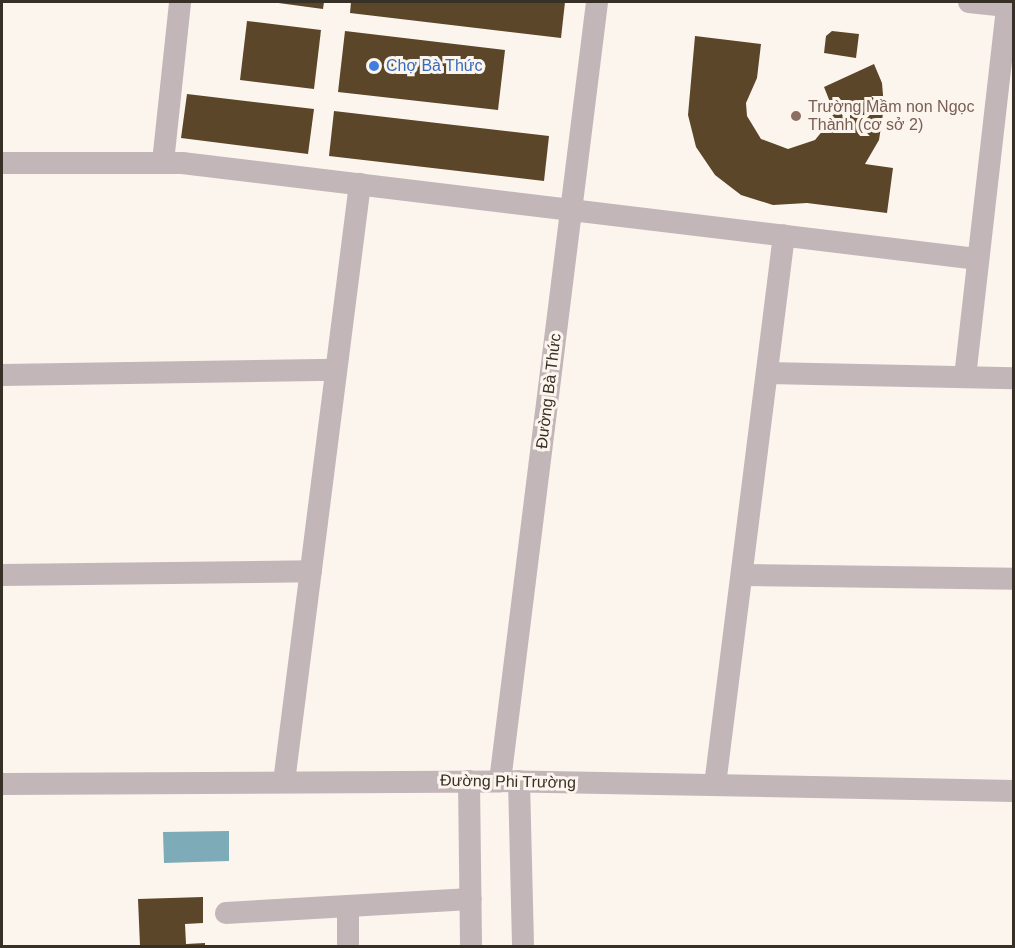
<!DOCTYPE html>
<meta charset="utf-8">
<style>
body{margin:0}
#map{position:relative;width:1015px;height:948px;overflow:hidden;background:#fcf5ed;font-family:Arial,sans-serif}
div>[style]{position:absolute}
.water>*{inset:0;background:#7dabb7}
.building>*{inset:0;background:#5b4629}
.minor>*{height:22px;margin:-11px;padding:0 11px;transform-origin:11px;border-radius:11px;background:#c3b6b9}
.dots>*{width:16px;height:16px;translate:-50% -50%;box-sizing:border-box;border:3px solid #fcf5ed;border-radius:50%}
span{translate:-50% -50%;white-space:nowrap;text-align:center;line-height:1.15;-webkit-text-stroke:6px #fcf5ed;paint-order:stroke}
.shop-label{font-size:16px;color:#366cbe}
.left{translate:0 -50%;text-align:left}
.education-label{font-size:16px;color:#785e54}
.street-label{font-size:16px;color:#363027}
.frame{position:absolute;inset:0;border:3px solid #363027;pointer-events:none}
</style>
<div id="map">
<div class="water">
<div style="clip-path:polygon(229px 831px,229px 861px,164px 863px,163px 832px)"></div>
</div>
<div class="building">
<div style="clip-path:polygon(271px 2px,324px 2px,323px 9px)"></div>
<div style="clip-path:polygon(351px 2px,565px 2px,561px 38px,350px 13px)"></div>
<div style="clip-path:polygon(247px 21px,321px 30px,314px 89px,240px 80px)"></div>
<div style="clip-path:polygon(345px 31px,505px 50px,498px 110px,338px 92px)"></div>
<div style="clip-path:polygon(832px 31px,859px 34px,856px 58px,824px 53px,826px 36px)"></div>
<div style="clip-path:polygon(695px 36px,761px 44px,757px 78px,746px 103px,747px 116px,761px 139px,788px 149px,815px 140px,824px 129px,830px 102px,824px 87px,874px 64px,882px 83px,884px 107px,879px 140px,865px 164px,893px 168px,887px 213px,807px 203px,773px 205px,741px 195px,715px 175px,696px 147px,688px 115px)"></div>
<div style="clip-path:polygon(187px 94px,314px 109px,308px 154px,181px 138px)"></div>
<div style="clip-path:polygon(334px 111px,549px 136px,544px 181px,329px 156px)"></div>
<div style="clip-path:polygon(203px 897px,203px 923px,185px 924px,186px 944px,205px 943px,205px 946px,140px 946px,138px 899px)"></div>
</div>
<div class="minor">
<div style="left:969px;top:2px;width:45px;rotate:6.3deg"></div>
<div style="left:163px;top:162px;width:161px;rotate:-83.9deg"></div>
<div style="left:2px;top:163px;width:180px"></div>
<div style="left:182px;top:163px;width:802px;rotate:6.88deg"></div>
<div style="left:767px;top:373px;width:247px;rotate:1.2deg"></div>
<div style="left:2px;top:375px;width:334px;rotate:-0.9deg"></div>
<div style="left:965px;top:377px;width:373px;rotate:-83.5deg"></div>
<div style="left:2px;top:575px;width:309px;rotate:-0.7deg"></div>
<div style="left:742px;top:575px;width:272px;rotate:0.8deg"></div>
<div style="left:469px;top:781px;width:165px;rotate:89.3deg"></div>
<div style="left:500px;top:781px;width:785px;rotate:-82.9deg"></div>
<div style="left:519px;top:781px;width:165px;rotate:88.6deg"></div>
<div style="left:284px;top:782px;width:603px;rotate:-82.76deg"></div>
<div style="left:2px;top:784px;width:498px;rotate:-0.3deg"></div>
<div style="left:500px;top:781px;width:514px;rotate:1.11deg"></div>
<div style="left:715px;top:785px;width:554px;rotate:-82.85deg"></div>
<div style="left:348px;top:906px;width:40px;rotate:90deg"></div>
<div style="left:226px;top:913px;width:245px;rotate:-3.3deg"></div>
</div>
<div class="dots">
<div style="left:374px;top:66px;background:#3f7fe0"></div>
<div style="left:796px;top:116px;background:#8d6e63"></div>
</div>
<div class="shop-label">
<span class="left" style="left:386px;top:66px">Chợ Bà Thức</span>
</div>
<div class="education-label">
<span class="left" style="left:808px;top:116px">Trường Mầm non Ngọc<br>Thành (cơ sở 2)</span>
</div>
<div class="street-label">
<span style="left:549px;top:391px;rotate:-83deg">Đường Bà Thức</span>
<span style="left:508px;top:782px;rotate:1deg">Đường Phi Trường</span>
</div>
<div class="frame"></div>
</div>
